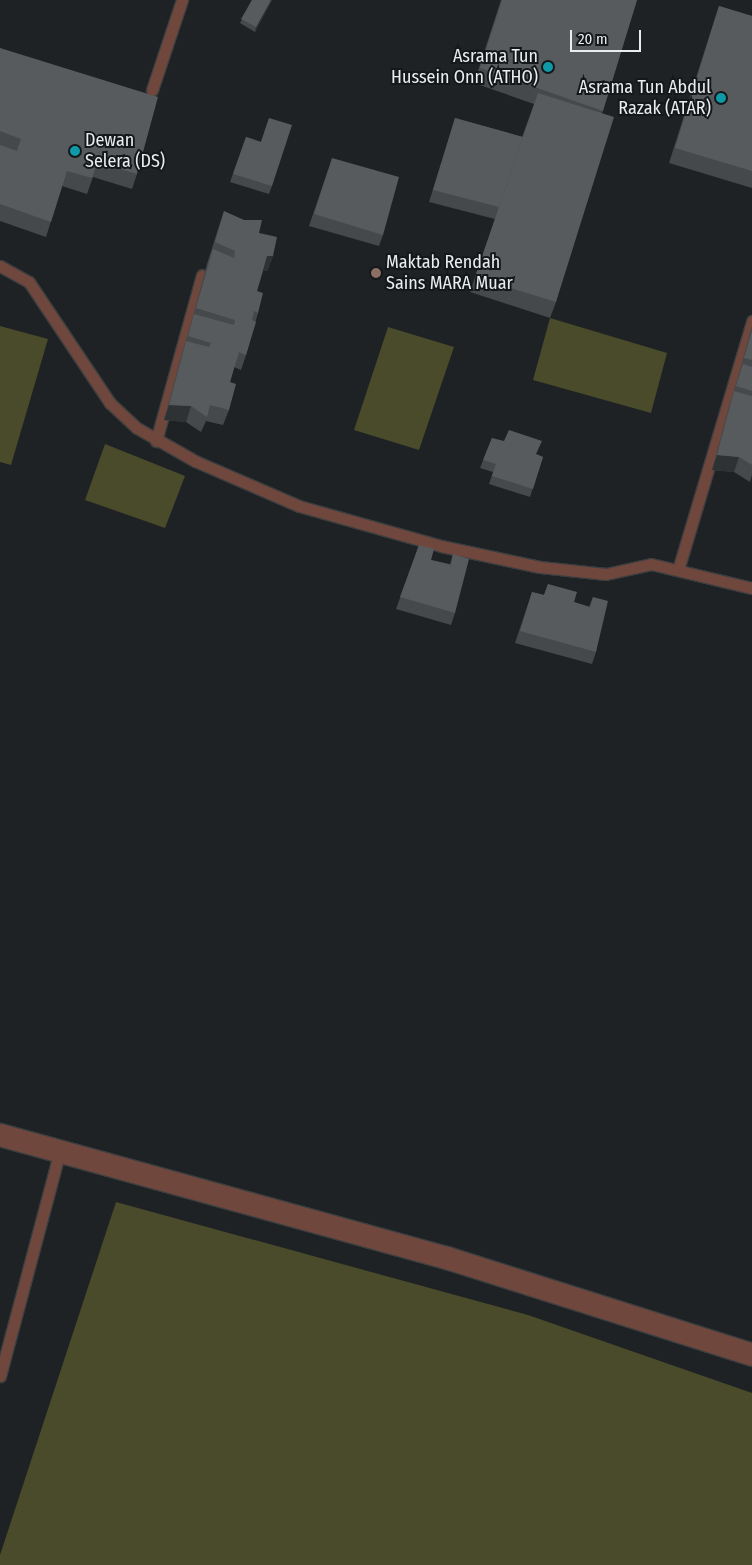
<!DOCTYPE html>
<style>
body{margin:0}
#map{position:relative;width:752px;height:1565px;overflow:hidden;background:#1e2224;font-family:"Fira Sans Condensed",sans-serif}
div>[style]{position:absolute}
.green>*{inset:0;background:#494b2a}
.roads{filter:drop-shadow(1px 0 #3b3e40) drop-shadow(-1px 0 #3b3e40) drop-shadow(0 1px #3b3e40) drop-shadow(0 -1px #3b3e40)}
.service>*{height:11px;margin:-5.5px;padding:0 5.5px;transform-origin:5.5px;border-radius:5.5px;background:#6f473c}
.minor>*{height:22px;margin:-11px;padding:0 11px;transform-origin:11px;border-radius:11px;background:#6f473c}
.wall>*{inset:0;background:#45494c}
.shaded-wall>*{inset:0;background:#2e3235}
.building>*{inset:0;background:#575b5e}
.dots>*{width:14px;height:14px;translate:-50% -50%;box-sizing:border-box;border:2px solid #15181b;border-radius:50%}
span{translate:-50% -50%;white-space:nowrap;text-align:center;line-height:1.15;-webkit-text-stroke:4px #15181b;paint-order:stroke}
.poi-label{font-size:18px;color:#eaedee}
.right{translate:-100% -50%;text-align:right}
.left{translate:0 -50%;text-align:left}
.scale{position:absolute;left:570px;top:30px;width:71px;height:22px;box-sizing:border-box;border:2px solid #eaedee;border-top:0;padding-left:6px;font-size:15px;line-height:18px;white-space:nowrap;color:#eaedee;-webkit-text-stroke:4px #15181b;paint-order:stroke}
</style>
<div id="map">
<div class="green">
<div style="clip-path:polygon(550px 318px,667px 353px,651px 413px,533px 380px)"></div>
<div style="clip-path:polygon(0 326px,48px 339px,11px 465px,0 462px)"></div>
<div style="clip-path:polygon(388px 327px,454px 347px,419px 450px,354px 430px)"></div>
<div style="clip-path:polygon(105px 444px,185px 476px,165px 528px,85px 500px)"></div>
<div style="clip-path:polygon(116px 1202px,528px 1315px,752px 1393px,752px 1565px,0 1565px,0 1555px)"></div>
</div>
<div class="roads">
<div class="service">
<div style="left:152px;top:90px;width:95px;rotate:-71.6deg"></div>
<div style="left:0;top:266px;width:33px;rotate:29deg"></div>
<div style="left:29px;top:282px;width:146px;rotate:56.2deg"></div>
<div style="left:110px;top:403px;width:37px;rotate:43deg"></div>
<div style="left:137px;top:428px;width:67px;rotate:29.6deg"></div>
<div style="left:195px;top:461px;width:113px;rotate:23.4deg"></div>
<div style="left:299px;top:506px;width:148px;rotate:15.7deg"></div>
<div style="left:441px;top:546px;width:101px;rotate:12deg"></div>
<div style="left:540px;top:567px;width:66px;rotate:6.1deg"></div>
<div style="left:606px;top:574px;width:46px;rotate:-12.5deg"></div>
<div style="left:651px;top:564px;width:104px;rotate:13.4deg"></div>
<div style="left:156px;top:441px;width:172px;rotate:-74.5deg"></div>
<div style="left:678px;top:570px;width:260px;rotate:-73.4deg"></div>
<div style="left:0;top:1376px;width:233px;rotate:-75.1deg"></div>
</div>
<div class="minor">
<div style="left:0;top:1135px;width:464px;rotate:15.4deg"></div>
<div style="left:447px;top:1258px;width:320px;rotate:17.6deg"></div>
</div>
</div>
<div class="wall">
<div style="clip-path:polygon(252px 0,272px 0,255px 32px,240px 23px)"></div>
<div style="clip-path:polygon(501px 0,637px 0,602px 113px,556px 302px,550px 318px,470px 292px,496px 216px,495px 219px,429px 202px,455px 118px,522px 137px,534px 104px,474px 83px)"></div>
<div style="clip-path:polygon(719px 6px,752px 16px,752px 188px,669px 163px,714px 21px)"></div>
<div style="clip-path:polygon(0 48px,137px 174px,132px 189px,93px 177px,87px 194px,62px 186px,46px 237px,0 221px)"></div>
<div style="clip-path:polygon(269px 118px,272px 186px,269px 194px,230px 182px,246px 137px,261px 142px)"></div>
<div style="clip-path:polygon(328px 170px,383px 235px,379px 246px,309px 226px)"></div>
<div style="clip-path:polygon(224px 211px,259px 233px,273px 256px,267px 271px,263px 271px,257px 291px,258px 313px,246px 355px,241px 370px,234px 367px,230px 382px,229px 410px,223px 425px,206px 421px,201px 432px,186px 422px,164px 420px,181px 356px,191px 323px,207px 264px,219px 226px)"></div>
<div style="clip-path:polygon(752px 326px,752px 475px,750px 482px,734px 472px,712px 470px,729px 406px,739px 373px)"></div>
<div style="clip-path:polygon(492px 438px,543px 457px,530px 497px,489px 484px,493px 472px,480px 468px)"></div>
<div style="clip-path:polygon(419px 545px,431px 560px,450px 564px,453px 554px,455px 613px,451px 625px,396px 609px)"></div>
<div style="clip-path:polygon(548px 584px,574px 602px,589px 607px,593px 597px,596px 652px,592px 664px,515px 643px,532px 592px,544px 595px)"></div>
</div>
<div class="shaded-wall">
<div style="clip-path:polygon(271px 0,272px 0,255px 32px,256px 27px)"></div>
<div style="clip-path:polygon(267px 256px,273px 256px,267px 271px,261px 271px)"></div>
<div style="clip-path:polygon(169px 405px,191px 406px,186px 422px,164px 420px)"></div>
<div style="clip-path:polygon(717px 455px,739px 457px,734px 472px,712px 470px)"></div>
</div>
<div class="building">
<div style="clip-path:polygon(252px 0,271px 0,256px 27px,241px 19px)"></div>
<div style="clip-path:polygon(502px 0,637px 0,603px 111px,480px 68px)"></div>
<div style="clip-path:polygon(719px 6px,752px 16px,752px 171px,675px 148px)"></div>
<div style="clip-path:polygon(0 48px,158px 97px,137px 174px,97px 162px,92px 178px,67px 171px,51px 222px,0 204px,0 145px,17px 151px,21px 139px,0 131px)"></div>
<div style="clip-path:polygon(538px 93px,614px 117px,556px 302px,475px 277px)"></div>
<div style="clip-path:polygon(269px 118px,292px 125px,272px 186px,233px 174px,246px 137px,261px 142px)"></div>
<div style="clip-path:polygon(455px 118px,523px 137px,499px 207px,433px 190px)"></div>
<div style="clip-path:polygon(332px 158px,399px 177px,383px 235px,314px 214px)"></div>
<div style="clip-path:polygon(224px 211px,244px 220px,262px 220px,259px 233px,277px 237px,273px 256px,267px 256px,257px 291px,263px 293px,258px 313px,254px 311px,252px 320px,256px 322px,246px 355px,239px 352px,230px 382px,236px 384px,229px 410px,210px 405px,207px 417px,191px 406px,169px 405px,186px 341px,209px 347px,211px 343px,188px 336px,194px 314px,234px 325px,235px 320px,196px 308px,213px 249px,234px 258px,235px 251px,215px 242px)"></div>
<div style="clip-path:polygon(752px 331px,752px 360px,744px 358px)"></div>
<div style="clip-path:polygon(743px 364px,752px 367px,752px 391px,736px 386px)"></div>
<div style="clip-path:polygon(734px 391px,752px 396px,752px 465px,739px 457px,717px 455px)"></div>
<div style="clip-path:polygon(509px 430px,542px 441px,536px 454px,543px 457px,533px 489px,492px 476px,496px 464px,483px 460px,492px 438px,504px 441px)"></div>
<div style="clip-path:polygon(419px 545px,434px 549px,431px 560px,451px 565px,453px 554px,469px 559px,455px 613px,400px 597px)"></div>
<div style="clip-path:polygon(548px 584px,577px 592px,574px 602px,590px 607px,593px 597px,608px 601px,596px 652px,520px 631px,532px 592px,544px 595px)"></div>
</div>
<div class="dots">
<div style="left:548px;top:67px;background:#0f9aa8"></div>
<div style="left:721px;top:98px;background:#0f9aa8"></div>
<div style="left:75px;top:151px;background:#0f9aa8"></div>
<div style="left:376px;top:273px;background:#8d6e63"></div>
</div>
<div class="poi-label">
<span class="right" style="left:538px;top:67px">Asrama Tun<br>Hussein Onn (ATHO)</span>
<span class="right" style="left:711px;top:98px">Asrama Tun Abdul<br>Razak (ATAR)</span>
<span class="left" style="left:85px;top:151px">Dewan<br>Selera (DS)</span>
<span class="left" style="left:386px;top:273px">Maktab Rendah<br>Sains MARA Muar</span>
</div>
<div class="scale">20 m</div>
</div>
